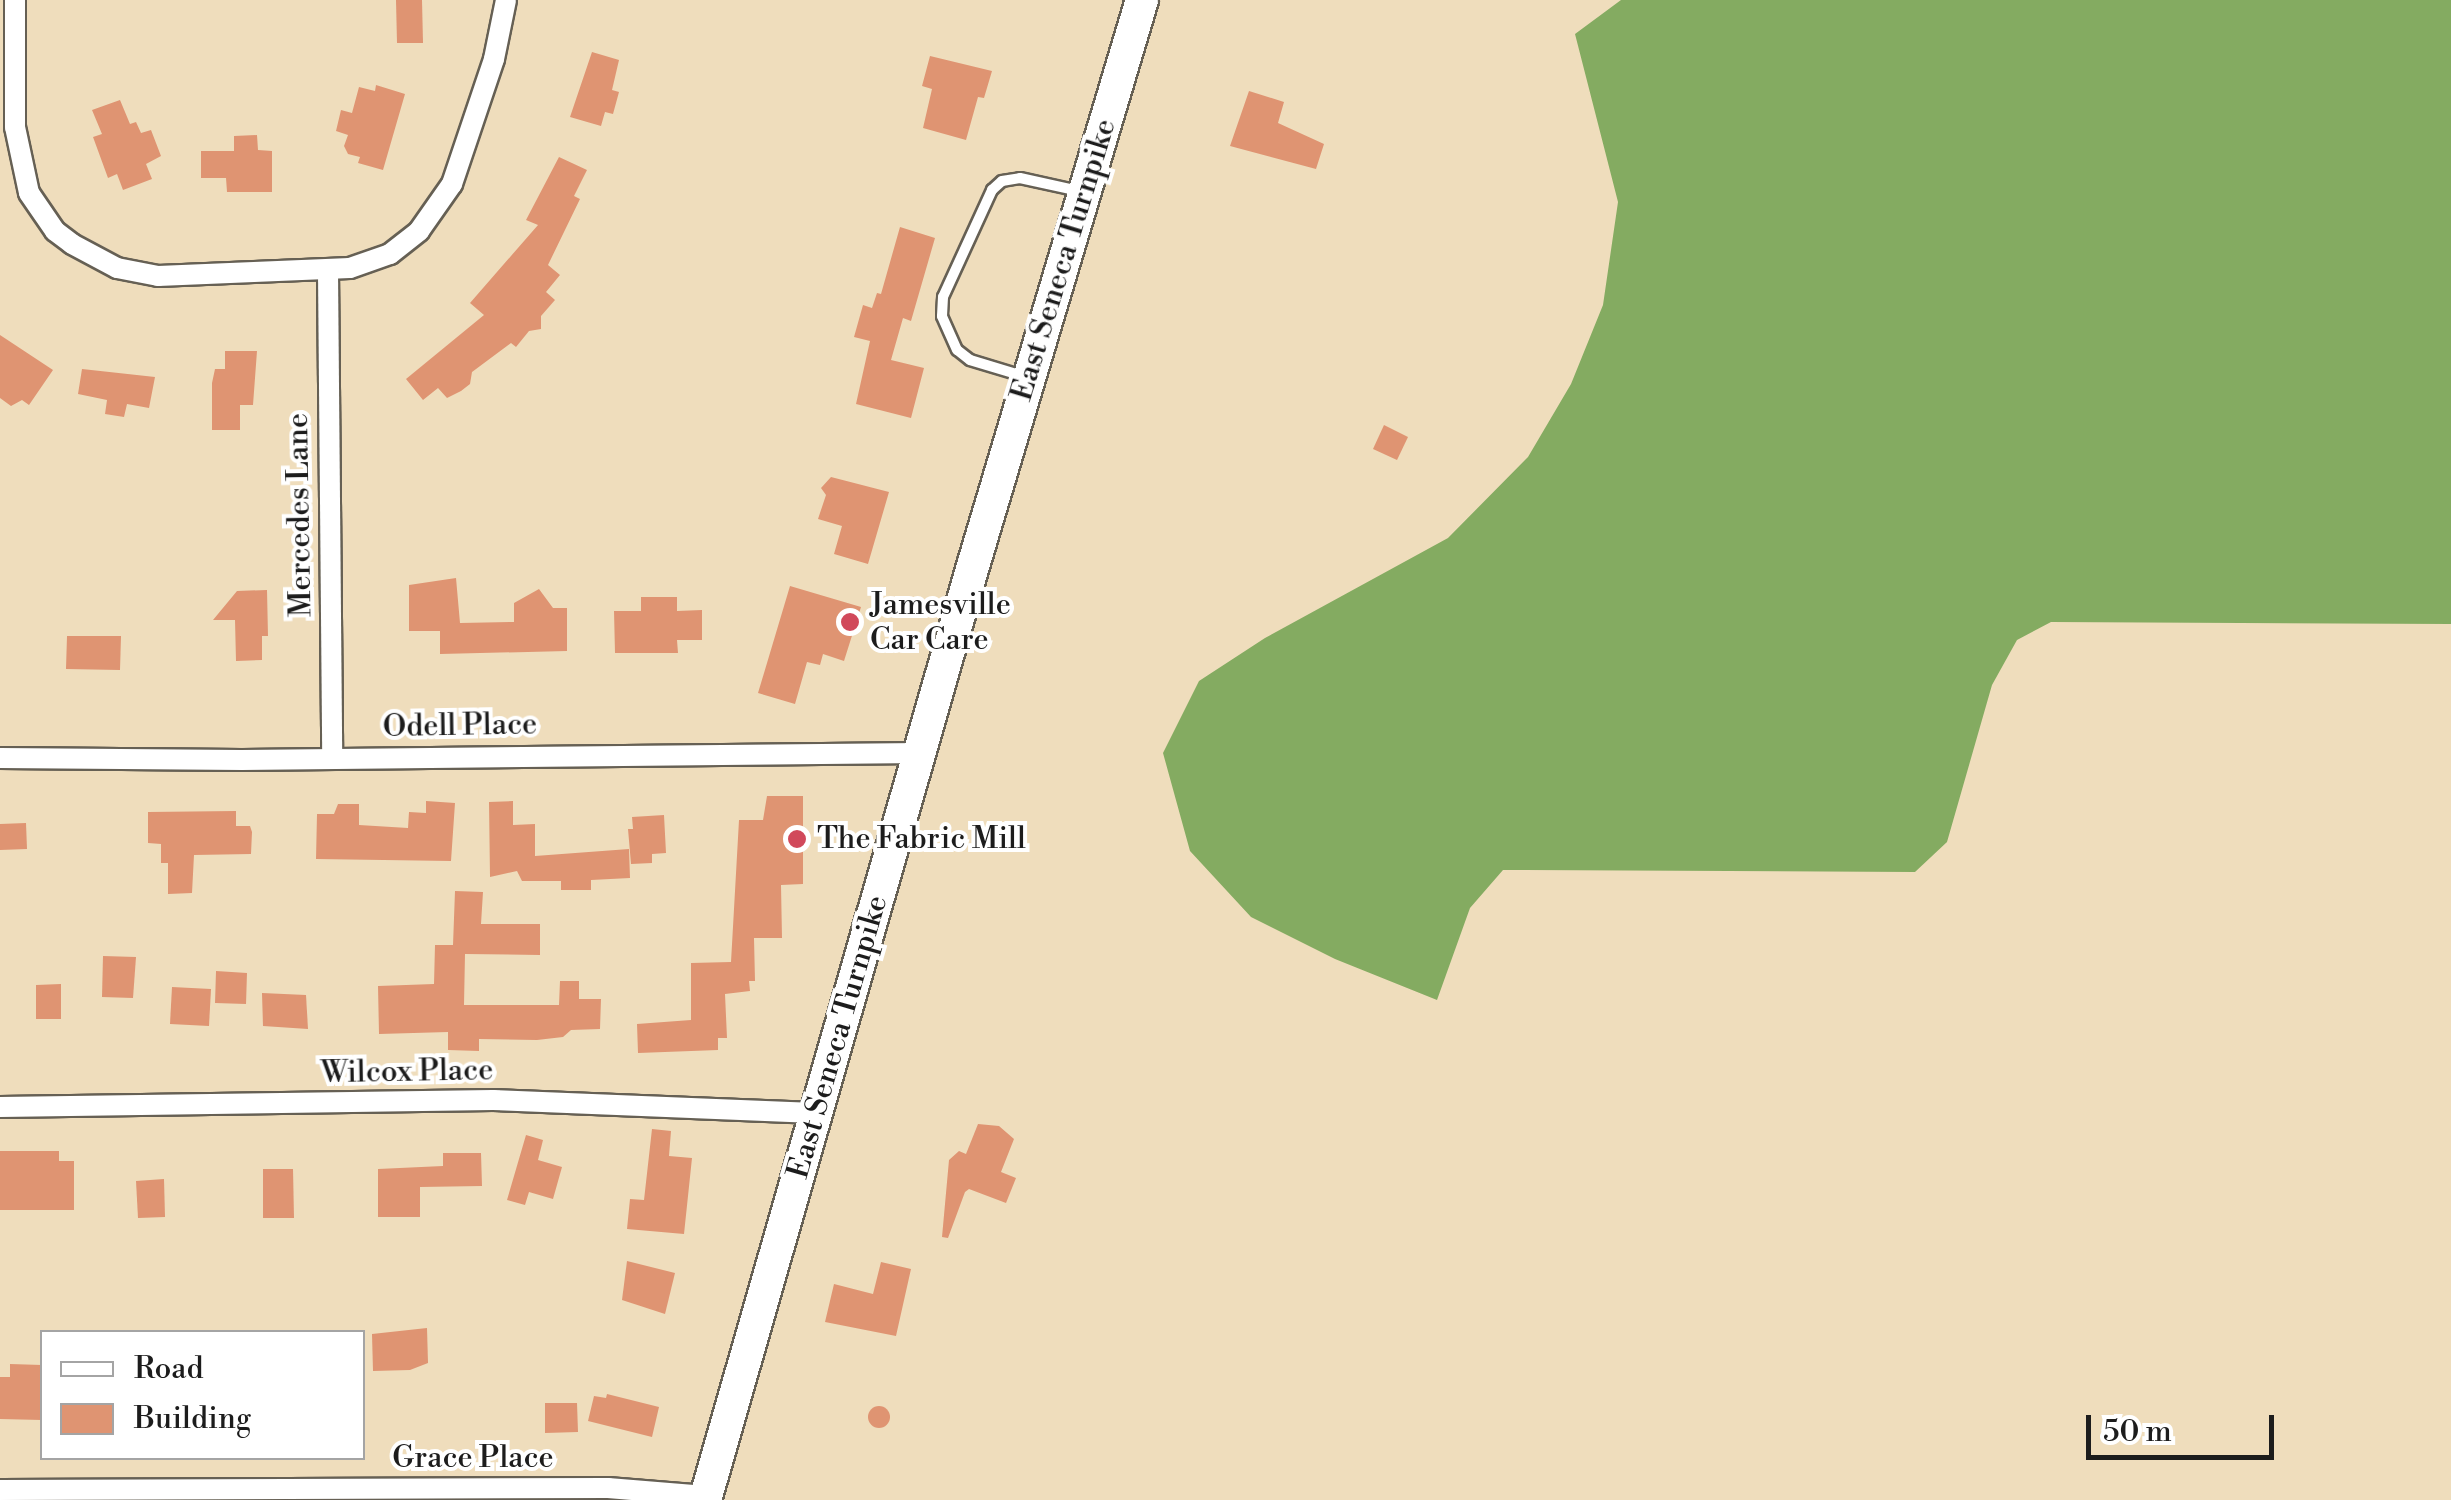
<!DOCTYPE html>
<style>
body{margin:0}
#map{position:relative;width:2451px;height:1500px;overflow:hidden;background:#efddbc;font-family:"Libre Bodoni",serif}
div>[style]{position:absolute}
.forest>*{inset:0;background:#84ab61}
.building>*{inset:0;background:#df9472}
.round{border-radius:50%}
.roads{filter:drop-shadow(2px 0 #666054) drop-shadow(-2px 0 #666054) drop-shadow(0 2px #666054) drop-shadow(0 -2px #666054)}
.service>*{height:10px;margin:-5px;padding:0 5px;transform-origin:5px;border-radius:5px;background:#fff}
.minor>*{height:20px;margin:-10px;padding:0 10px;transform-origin:10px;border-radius:10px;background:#fff}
.primary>*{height:32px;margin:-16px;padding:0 16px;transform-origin:16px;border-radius:16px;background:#fff}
.dots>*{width:28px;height:28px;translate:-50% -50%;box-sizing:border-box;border:5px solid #fff;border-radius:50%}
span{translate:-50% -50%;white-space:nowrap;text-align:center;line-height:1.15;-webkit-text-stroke:8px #fff;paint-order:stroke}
.street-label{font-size:30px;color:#1c1c1c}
.poi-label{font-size:30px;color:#1c1c1c}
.left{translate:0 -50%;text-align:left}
.legend{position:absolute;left:40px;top:1330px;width:325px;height:130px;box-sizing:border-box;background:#fff;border:2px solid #a4a4a4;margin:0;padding:12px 18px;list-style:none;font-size:30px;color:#1c1c1c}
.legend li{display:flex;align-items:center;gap:20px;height:50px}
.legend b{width:50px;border:2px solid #a4a4a4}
.scale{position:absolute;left:2086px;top:1415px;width:188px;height:45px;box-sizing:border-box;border:5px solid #1c1c1c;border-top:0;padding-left:12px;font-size:30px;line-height:35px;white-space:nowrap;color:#1c1c1c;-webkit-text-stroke:8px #fff;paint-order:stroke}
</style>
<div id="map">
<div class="forest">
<div style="clip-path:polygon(1621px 0,2451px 0,2451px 624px,2051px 622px,2017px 640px,1992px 685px,1947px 842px,1915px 872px,1503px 870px,1470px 908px,1437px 1000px,1335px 959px,1251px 917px,1190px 851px,1163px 753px,1199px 681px,1265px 638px,1448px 538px,1528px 457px,1571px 384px,1603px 305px,1618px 202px,1575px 34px)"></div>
</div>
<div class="building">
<div style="clip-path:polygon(396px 0,422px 0,423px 43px,397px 43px)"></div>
<div style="clip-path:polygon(592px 52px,619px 60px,612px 90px,619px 92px,613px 114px,605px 112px,601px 126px,570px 117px)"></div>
<div style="clip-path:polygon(930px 56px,992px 71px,984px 98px,978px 97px,966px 140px,923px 128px,932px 89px,922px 86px)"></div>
<div style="clip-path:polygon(376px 85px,405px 94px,383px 170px,358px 163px,360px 157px,348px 154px,344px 146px,348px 135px,336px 131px,341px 110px,352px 113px,359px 87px,375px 91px)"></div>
<div style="clip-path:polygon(1249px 91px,1284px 102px,1278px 123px,1324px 144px,1316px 169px,1230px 146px)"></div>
<div style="clip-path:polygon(120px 100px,130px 124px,136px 122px,141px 133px,151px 130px,161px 156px,146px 164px,152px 179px,123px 190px,117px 174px,108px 178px,93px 137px,102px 134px,92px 110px)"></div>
<div style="clip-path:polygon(257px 135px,258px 150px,272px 151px,272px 192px,227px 192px,226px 178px,201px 178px,201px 151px,234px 151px,234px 136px)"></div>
<div style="clip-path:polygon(559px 157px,587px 170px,574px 196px,580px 199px,548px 265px,560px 275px,546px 292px,555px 300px,541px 316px,541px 329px,529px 331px,516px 347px,511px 343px,472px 372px,470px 384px,461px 391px,447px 398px,438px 388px,423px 400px,406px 379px,484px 315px,470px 303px,538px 225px,526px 220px)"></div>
<div style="clip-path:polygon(900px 227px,935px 238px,911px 321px,903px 318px,891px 360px,924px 368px,911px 418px,856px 404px,870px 341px,854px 337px,863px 305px,872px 308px,877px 293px,881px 294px)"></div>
<div style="clip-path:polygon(0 335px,53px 370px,29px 405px,22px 400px,11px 406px,0 398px)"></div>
<div style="clip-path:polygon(225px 351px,257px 351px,253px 405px,240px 405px,240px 430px,212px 430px,212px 383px,215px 369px,225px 369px)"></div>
<div style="clip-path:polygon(82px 369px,155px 377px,149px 408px,127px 404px,124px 417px,105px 414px,107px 400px,78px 394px)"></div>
<div style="clip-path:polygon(1384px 425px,1408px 437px,1397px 460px,1373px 449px)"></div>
<div style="clip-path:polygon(831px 477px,889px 492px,868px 564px,834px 554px,842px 526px,818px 519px,826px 495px,821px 488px)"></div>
<div style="clip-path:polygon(456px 578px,460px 623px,514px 622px,514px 603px,539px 589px,553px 608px,567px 608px,567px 651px,440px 654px,440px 631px,409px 631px,409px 585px)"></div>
<div style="clip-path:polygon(790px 586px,861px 607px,844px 661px,823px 654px,820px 665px,807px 662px,795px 704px,758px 693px)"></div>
<div style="clip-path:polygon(267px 590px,268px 636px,262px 636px,262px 660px,236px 661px,235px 620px,213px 620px,237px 591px)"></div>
<div style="clip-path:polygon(641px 597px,677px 597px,677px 611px,702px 610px,702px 640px,677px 640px,678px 653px,615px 653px,614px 611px,641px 611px)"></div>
<div style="clip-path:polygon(67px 636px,121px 636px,120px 670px,66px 669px)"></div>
<div style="clip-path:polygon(767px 796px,803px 796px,803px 884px,781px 885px,782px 938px,754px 938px,755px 981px,749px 981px,750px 991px,725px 994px,727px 1038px,718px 1038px,718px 1050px,638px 1053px,637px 1024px,691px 1020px,691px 963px,731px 962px,739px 820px,763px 820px)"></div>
<div style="clip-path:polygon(426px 801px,455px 803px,451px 861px,316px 859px,317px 814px,334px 814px,338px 804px,359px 804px,359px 825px,408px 828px,409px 812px,426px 813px)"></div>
<div style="clip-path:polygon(513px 801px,513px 825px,535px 824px,535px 856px,629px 849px,630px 878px,591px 880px,591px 890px,561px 890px,561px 881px,522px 881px,517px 871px,490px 877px,489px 802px)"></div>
<div style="clip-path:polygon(236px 811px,236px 826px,250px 826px,252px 832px,251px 854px,194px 855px,192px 893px,168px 894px,168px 863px,161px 863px,161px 844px,148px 843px,148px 812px)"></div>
<div style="clip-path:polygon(664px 815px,666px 853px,652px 854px,652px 863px,631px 864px,628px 829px,633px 829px,632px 817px)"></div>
<div style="clip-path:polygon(26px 823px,27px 849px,0 850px,0 824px)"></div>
<div style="clip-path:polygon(455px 891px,483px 892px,481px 924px,540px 924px,540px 955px,465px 954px,464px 1005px,559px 1005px,560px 981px,579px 981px,579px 999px,601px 999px,600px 1029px,571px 1030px,563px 1037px,537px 1040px,479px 1039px,479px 1051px,448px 1050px,448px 1032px,379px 1034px,378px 986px,434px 984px,435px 945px,453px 945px)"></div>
<div style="clip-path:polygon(103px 956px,136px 957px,133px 998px,102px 997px)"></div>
<div style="clip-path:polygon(216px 971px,247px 973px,246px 1004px,215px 1003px)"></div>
<div style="clip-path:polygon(61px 984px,61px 1019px,36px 1019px,36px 985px)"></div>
<div style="clip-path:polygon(172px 987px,211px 989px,209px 1026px,170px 1024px)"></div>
<div style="clip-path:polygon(262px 993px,306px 995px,308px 1029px,263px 1026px)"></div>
<div style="clip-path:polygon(978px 1124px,999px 1126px,1014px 1139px,1001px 1172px,1016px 1178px,1006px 1203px,969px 1189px,965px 1192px,948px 1238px,942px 1237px,949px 1160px,959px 1151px,966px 1154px)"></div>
<div style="clip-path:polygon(652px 1129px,671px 1131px,669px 1156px,692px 1158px,684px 1234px,627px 1229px,630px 1199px,644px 1200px)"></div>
<div style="clip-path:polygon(526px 1135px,543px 1140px,538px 1160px,562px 1167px,553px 1199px,529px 1192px,525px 1205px,507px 1200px)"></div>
<div style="clip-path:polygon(0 1151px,59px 1151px,59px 1161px,74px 1161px,74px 1210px,0 1210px)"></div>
<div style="clip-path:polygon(443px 1153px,481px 1153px,482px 1186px,420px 1187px,420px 1217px,378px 1217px,378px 1169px,443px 1166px)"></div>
<div style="clip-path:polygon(263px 1169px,293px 1169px,294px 1218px,263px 1218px)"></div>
<div style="clip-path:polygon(164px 1179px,165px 1217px,138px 1218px,136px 1181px)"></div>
<div style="clip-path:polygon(627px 1261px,675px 1273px,665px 1314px,622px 1300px)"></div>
<div style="clip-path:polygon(881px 1262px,911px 1269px,896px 1336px,825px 1322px,834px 1284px,873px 1294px)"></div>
<div style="clip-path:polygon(427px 1328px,428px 1363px,410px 1370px,373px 1371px,372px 1334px)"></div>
<div style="clip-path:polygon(10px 1364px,42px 1365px,42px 1420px,0 1419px,0 1377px,10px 1377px)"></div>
<div style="clip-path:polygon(607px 1394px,659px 1407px,652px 1437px,588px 1421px,594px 1396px,606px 1398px)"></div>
<div style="clip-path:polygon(545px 1403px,577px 1403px,578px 1432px,545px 1433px)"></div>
<div class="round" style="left:868px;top:1406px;width:22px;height:22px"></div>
</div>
<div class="roads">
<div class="service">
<div style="left:1023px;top:376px;width:55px;rotate:-163.2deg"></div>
<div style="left:970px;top:360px;width:16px;rotate:-142deg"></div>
<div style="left:957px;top:350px;width:37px;rotate:-114deg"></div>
<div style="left:942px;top:316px;width:19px;rotate:-87deg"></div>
<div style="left:943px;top:297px;width:118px;rotate:-65.4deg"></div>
<div style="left:992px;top:190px;width:13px;rotate:-42deg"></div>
<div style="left:1002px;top:181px;width:18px;rotate:-9deg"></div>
<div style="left:1020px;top:178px;width:60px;rotate:12.4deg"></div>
</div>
<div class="minor">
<div style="left:15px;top:0;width:127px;rotate:90deg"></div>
<div style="left:15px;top:127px;width:67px;rotate:78deg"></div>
<div style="left:29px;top:193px;width:46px;rotate:55.6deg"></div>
<div style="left:55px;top:231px;width:21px;rotate:37deg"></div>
<div style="left:72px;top:244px;width:51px;rotate:28.1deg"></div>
<div style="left:117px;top:268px;width:42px;rotate:11deg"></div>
<div style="left:158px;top:276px;width:192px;rotate:-2.4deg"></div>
<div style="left:350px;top:268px;width:42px;rotate:-19.3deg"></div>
<div style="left:390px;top:254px;width:37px;rotate:-38deg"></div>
<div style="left:419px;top:231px;width:57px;rotate:-54.9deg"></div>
<div style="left:452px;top:184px;width:132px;rotate:-71.4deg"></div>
<div style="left:494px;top:59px;width:60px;rotate:-78.5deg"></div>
<div style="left:328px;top:271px;width:487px;rotate:89.5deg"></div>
<div style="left:0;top:758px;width:242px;rotate:0.5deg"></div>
<div style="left:242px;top:760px;width:679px;rotate:-0.59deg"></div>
<div style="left:0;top:1107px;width:493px;rotate:-0.8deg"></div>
<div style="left:493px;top:1100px;width:322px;rotate:2.3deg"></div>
<div style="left:0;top:1490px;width:608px;rotate:-0.19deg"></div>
<div style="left:608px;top:1488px;width:98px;rotate:4.7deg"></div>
</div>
<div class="primary">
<div style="left:705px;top:1500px;width:972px;rotate:-73.99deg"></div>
<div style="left:973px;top:566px;width:591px;rotate:-73.38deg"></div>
</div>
</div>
<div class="dots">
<div style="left:850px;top:622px;background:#d1495b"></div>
<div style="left:797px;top:839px;background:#d1495b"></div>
</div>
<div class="street-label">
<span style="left:1064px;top:260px;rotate:-73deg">East Seneca Turnpike</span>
<span style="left:300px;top:515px;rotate:-91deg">Mercedes Lane</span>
<span style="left:460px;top:726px;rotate:-1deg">Odell Place</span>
<span style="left:838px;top:1037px;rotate:-74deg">East Seneca Turnpike</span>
<span style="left:407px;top:1072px;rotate:-1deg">Wilcox Place</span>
<span style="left:473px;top:1458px">Grace Place</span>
</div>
<div class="poi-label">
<span class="left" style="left:870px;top:622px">Jamesville<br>Car Care</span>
<span class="left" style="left:817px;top:839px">The Fabric Mill</span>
</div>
<ul class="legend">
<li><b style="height:12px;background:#fff"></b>Road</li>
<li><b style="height:28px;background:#df9472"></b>Building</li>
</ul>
<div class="scale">50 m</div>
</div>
